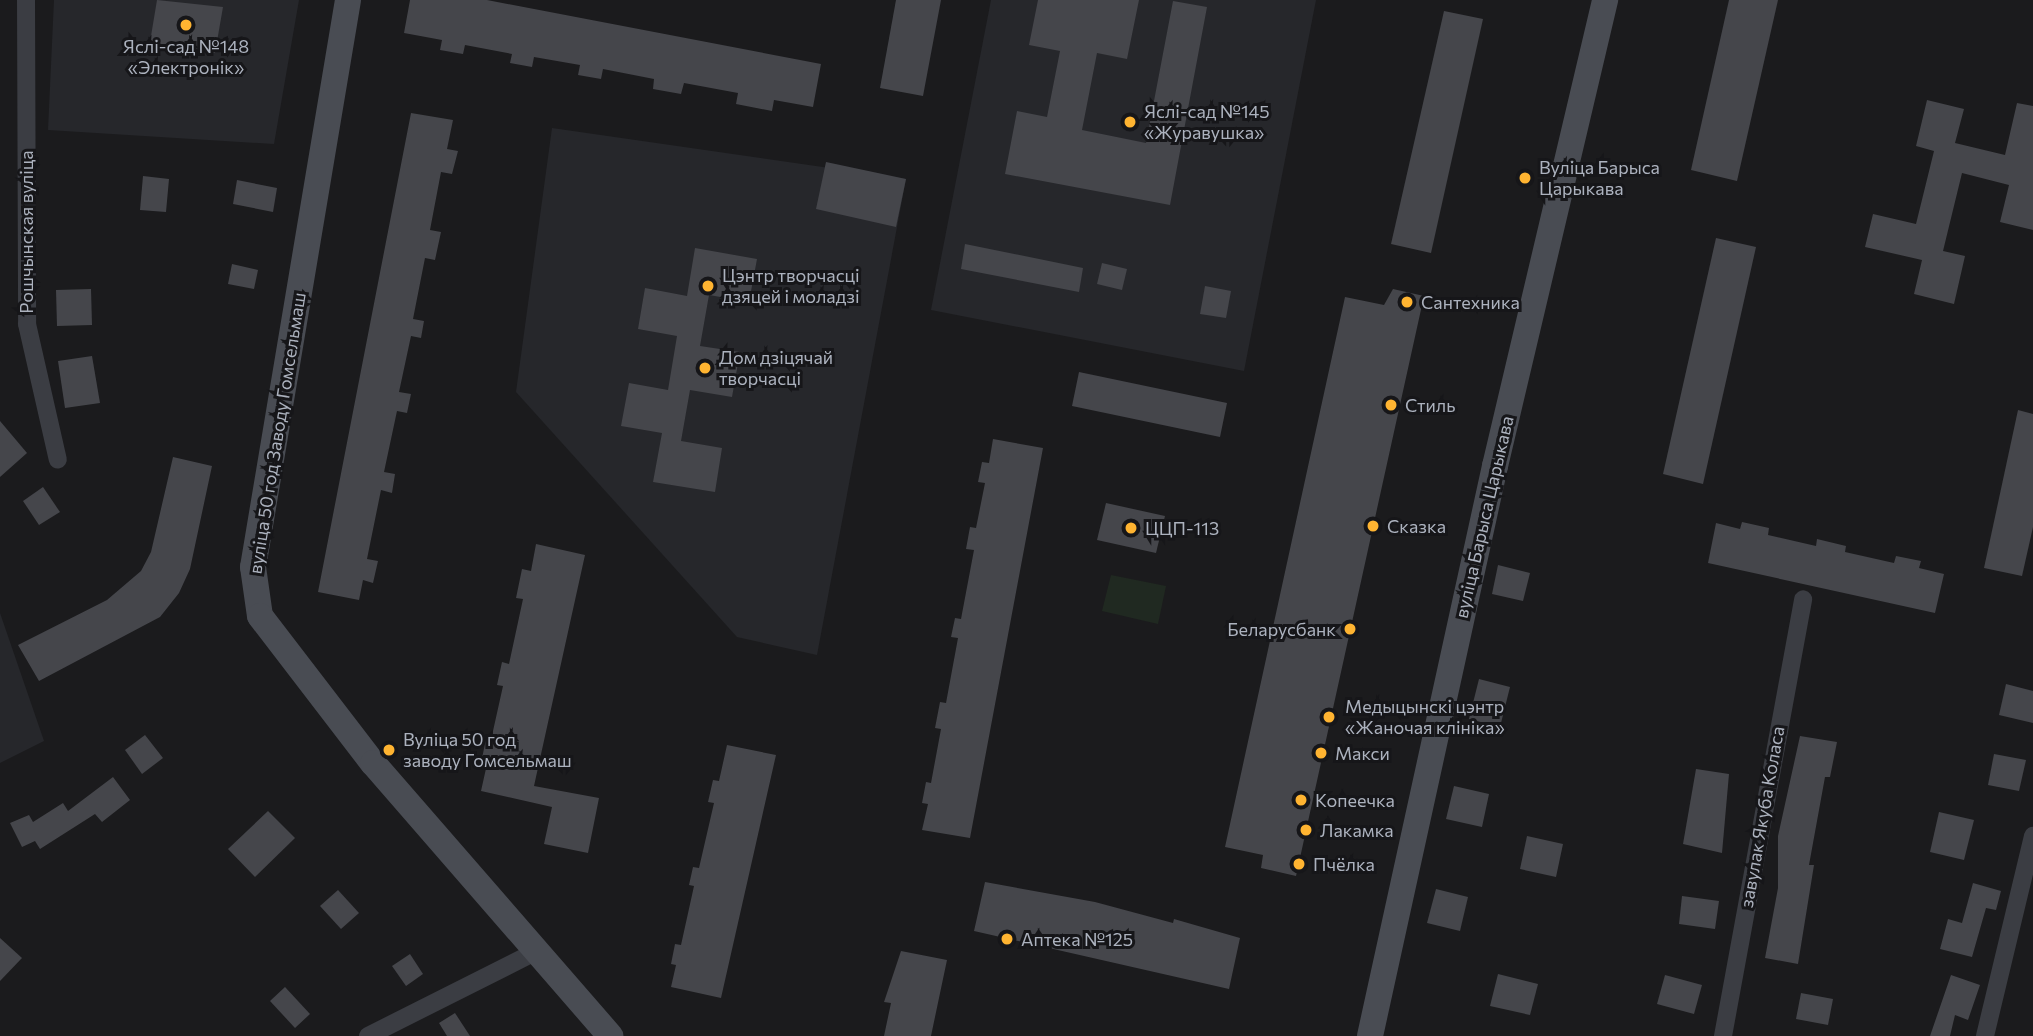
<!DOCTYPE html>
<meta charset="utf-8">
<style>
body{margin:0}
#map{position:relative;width:2033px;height:1036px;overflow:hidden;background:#1b1b1d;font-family:Commissioner,sans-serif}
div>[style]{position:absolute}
.built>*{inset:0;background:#26272b}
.green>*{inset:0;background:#202921}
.building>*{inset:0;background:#45464b}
.street>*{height:18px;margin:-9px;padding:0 9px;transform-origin:9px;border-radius:9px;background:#3b3d43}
.secondary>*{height:26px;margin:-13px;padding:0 13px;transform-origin:13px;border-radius:13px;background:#494c53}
.dots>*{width:19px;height:19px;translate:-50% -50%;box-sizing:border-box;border:4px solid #161619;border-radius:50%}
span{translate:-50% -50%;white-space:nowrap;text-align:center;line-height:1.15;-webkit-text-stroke:6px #161619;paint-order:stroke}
.poi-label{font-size:18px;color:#acb2be}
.left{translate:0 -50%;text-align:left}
.right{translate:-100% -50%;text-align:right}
.street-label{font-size:18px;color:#acb2be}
</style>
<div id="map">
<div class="built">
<div style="clip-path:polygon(54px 0,299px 0,274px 144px,48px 130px)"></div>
<div style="clip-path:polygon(991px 0,1316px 0,1244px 371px,931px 310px)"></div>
<div style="clip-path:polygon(552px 128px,906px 179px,817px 655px,737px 637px,516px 392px)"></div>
<div style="clip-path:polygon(0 613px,44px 741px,0 763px)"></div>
</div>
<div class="green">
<div style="clip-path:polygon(1111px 575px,1166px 586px,1158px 624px,1102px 611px)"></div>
</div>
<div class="building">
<div style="clip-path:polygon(157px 0,223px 7px,215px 53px,150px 42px)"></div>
<div style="clip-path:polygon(410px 0,487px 0,821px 64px,813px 107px,774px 100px,772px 111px,736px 104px,738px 93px,684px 83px,681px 94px,653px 89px,654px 79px,603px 69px,601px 79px,578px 75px,580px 65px,534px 57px,532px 67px,510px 63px,512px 54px,465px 45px,463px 54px,440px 50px,442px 40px,404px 33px)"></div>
<div style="clip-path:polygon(896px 0,941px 0,923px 96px,880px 88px)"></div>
<div style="clip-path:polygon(1038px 0,1139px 0,1127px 59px,1097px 53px,1082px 130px,1146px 143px,1173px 1px,1207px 7px,1170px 205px,1005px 174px,1017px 111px,1047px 117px,1060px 51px,1029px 45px)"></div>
<div style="clip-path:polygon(1729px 0,1778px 0,1737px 181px,1691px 170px)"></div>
<div style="clip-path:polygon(1444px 11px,1483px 19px,1431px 253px,1391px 244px)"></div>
<div style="clip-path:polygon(1927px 100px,1964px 109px,1955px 143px,2005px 155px,2017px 103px,2033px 106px,2033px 230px,2000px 222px,2009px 185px,1962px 173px,1943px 251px,1965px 256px,1954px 304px,1914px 294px,1922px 260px,1865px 247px,1873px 214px,1916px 224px,1934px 151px,1916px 146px)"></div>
<div style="clip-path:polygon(411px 113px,453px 120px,447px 149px,458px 151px,452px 174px,441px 172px,430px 230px,441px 232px,435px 260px,425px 258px,413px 319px,424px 321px,421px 338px,411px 336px,399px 392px,411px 394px,407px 413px,397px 411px,384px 472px,395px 474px,392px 493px,381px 490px,367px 559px,378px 561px,373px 583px,363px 580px,359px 600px,318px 592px)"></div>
<div style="clip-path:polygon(826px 162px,906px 179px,896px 227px,816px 209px)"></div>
<div style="clip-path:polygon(143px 176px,169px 179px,166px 212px,140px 210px)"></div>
<div style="clip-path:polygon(237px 180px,277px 188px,273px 212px,233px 204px)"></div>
<div style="clip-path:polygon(1716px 238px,1756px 247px,1703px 484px,1663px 474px)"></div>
<div style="clip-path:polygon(965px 244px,1083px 268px,1079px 292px,961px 269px)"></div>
<div style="clip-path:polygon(695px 248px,757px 259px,749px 302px,709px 295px,700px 346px,740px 352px,732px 397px,690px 390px,681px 441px,722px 448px,715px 492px,653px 482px,662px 433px,621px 426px,629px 383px,668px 390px,677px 336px,638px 329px,645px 288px,687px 296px)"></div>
<div style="clip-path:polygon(1102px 263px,1127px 269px,1122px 290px,1097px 284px)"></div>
<div style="clip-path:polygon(232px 264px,258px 270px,254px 289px,228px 284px)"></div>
<div style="clip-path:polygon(1205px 286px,1231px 291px,1226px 318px,1200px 314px)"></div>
<div style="clip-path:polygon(91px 289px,92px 325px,57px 326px,56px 290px)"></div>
<div style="clip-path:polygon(1393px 289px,1424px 296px,1296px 876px,1261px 868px,1263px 855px,1225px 847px,1345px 297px,1384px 305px)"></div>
<div style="clip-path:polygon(92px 356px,100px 403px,65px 408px,58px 361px)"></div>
<div style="clip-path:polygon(1079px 372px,1227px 403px,1220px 437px,1072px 406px)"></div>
<div style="clip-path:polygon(2018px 410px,2033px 414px,2033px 527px,2022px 576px,1984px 568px)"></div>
<div style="clip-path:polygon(0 421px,27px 453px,0 477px)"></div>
<div style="clip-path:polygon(993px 439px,1043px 448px,970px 838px,922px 830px,928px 804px,922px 803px,926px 782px,931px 783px,941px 729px,935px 728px,940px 702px,946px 703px,958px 638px,951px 637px,955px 618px,961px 619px,974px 550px,966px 549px,970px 527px,976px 528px,985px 483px,978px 482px,982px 462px,989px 463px)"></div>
<div style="clip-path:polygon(173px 457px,212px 466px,190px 569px,179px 593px,160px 617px,39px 681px,18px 645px,107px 600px,141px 571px,151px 552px)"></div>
<div style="clip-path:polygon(43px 487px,60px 512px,39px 525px,23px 501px)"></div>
<div style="clip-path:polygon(1106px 503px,1165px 516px,1156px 553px,1097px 540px)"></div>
<div style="clip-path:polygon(1742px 522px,1769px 528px,1768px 535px,1816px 546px,1817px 539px,1846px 546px,1845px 552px,1894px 563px,1896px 556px,1921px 561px,1919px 568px,1944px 574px,1935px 613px,1708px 563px,1716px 523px,1740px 529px)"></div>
<div style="clip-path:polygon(536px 544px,585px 555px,534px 786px,599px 798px,588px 853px,544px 844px,552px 807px,481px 791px,487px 764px,481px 763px,486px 739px,491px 740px,503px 686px,497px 685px,502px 662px,509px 664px,523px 599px,516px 598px,522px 569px,531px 571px)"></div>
<div style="clip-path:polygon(1498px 565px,1530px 573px,1523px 601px,1492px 594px)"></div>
<div style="clip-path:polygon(1479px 679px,1510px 687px,1500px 727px,1469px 719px)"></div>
<div style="clip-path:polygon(2006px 684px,2033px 691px,2033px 723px,1999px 715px)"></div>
<div style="clip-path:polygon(145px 735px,163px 758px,142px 774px,125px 750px)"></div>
<div style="clip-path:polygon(1800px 736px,1837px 742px,1830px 777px,1825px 777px,1809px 865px,1814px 865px,1798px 964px,1765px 958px,1778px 888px,1778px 836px)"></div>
<div style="clip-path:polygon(727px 745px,776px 755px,721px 998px,671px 987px,676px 965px,671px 964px,675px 944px,681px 945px,694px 886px,689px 885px,693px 867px,699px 868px,714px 803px,708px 802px,713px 780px,719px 781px)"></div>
<div style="clip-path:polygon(1994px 754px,2026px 760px,2019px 791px,1988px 785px)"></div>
<div style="clip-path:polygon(1696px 769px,1729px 774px,1722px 853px,1683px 844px)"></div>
<div style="clip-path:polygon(113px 777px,130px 800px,102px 822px,95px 814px,40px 849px,35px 841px,22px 847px,10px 823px,29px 815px,33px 822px,63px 803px,68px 811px)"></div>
<div style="clip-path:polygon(1454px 786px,1489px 794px,1482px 827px,1446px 819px)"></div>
<div style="clip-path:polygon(268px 811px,295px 838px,255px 877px,228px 849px)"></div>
<div style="clip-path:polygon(1939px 812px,1974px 820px,1964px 860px,1930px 852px)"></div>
<div style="clip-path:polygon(1527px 836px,1563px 844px,1556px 877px,1520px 869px)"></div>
<div style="clip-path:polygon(985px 882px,1095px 902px,1173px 923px,1174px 919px,1240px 938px,1229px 989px,974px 931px)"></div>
<div style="clip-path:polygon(1973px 883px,2001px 891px,1996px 910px,1986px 908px,1972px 957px,1940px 949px,1948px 919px,1962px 923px)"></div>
<div style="clip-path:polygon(1436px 889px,1468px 897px,1460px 931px,1427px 923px)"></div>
<div style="clip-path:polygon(338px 890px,359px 913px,341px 929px,320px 906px)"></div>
<div style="clip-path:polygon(1682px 896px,1719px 901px,1715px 929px,1679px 924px)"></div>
<div style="clip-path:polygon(0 938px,22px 958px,0 981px)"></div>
<div style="clip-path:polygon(901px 951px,947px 960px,931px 1036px,884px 1036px,891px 1003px,884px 1002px)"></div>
<div style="clip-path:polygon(410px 954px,423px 974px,406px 986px,392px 966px)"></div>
<div style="clip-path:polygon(1498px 974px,1538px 984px,1530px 1015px,1490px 1006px)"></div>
<div style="clip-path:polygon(1665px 975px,1702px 985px,1694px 1014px,1657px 1004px)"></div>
<div style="clip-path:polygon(1951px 975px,1980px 985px,1968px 1020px,1955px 1015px,1950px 1036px,1930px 1036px)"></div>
<div style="clip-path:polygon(285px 987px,310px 1014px,295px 1028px,270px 1001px)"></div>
<div style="clip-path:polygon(1801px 993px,1833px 999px,1828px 1025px,1796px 1019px)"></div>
<div style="clip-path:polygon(455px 1013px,470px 1036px,447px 1036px,439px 1023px)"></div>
</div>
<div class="street">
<div style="left:26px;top:0;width:324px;rotate:89.8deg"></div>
<div style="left:27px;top:324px;width:139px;rotate:77.2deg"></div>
<div style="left:368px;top:1036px;width:189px;rotate:-26.7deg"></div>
<div style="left:1723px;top:1036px;width:444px;rotate:-79.6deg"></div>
<div style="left:1985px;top:1036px;width:206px;rotate:-76.5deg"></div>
</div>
<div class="secondary">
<div style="left:348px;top:0;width:575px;rotate:99.51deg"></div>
<div style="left:253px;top:567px;width:49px;rotate:81.9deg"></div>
<div style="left:260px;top:616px;width:185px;rotate:52.5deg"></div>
<div style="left:373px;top:763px;width:362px;rotate:49deg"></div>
<div style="left:1370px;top:1036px;width:584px;rotate:-77.63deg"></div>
<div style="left:1495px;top:466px;width:479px;rotate:-76.7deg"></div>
</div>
<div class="dots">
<div style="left:186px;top:25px;background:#ffb431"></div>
<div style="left:1130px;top:122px;background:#ffb431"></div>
<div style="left:1525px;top:178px;background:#ffb431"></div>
<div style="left:708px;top:286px;background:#ffb431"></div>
<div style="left:1407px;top:302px;background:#ffb431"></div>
<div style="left:705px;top:368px;background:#ffb431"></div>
<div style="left:1391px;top:405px;background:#ffb431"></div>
<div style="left:1373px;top:526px;background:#ffb431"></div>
<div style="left:1131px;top:528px;background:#ffb431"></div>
<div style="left:1350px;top:629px;background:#ffb431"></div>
<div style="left:1329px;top:717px;background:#ffb431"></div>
<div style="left:389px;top:750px;background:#ffb431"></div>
<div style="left:1321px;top:753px;background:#ffb431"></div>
<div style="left:1301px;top:800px;background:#ffb431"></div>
<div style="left:1306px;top:830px;background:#ffb431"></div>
<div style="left:1299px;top:864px;background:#ffb431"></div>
<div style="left:1007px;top:939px;background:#ffb431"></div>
</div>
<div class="poi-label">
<span style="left:186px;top:57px">Яслі-сад №148<br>«Электронік»</span>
<span class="left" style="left:1144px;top:122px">Яслі-сад №145<br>«Журавушка»</span>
<span class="left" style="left:1539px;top:178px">Вуліца Барыса<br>Царыкава</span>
<span class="left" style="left:722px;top:286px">Цэнтр творчасці<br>дзяцей і моладзі</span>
<span class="left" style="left:1421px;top:302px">Сантехника</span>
<span class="left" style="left:719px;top:368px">Дом дзіцячай<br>творчасці</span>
<span class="left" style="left:1405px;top:405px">Стиль</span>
<span class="left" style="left:1387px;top:526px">Сказка</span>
<span class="left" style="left:1145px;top:528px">ЦЦП-113</span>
<span class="right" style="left:1336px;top:629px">Беларусбанк</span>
<span class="left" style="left:1345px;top:717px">Медыцынскі цэнтр<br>«Жаночая клініка»</span>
<span class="left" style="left:403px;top:750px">Вуліца 50 год<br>заводу Гомсельмаш</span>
<span class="left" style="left:1335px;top:753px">Макси</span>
<span class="left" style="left:1315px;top:800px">Копеечка</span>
<span class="left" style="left:1320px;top:830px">Лакамка</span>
<span class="left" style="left:1313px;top:864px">Пчёлка</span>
<span class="left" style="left:1021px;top:939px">Аптека №125</span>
</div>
<div class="street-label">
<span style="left:26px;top:232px;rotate:-90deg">Рошчынская вуліца</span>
<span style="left:277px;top:433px;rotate:-81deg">вуліца 50 год Заводу Гомсельмаш</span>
<span style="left:1484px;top:517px;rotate:-77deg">вуліца Барыса Царыкава</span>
<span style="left:1762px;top:817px;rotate:-80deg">завулак Якуба Коласа</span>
</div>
</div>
